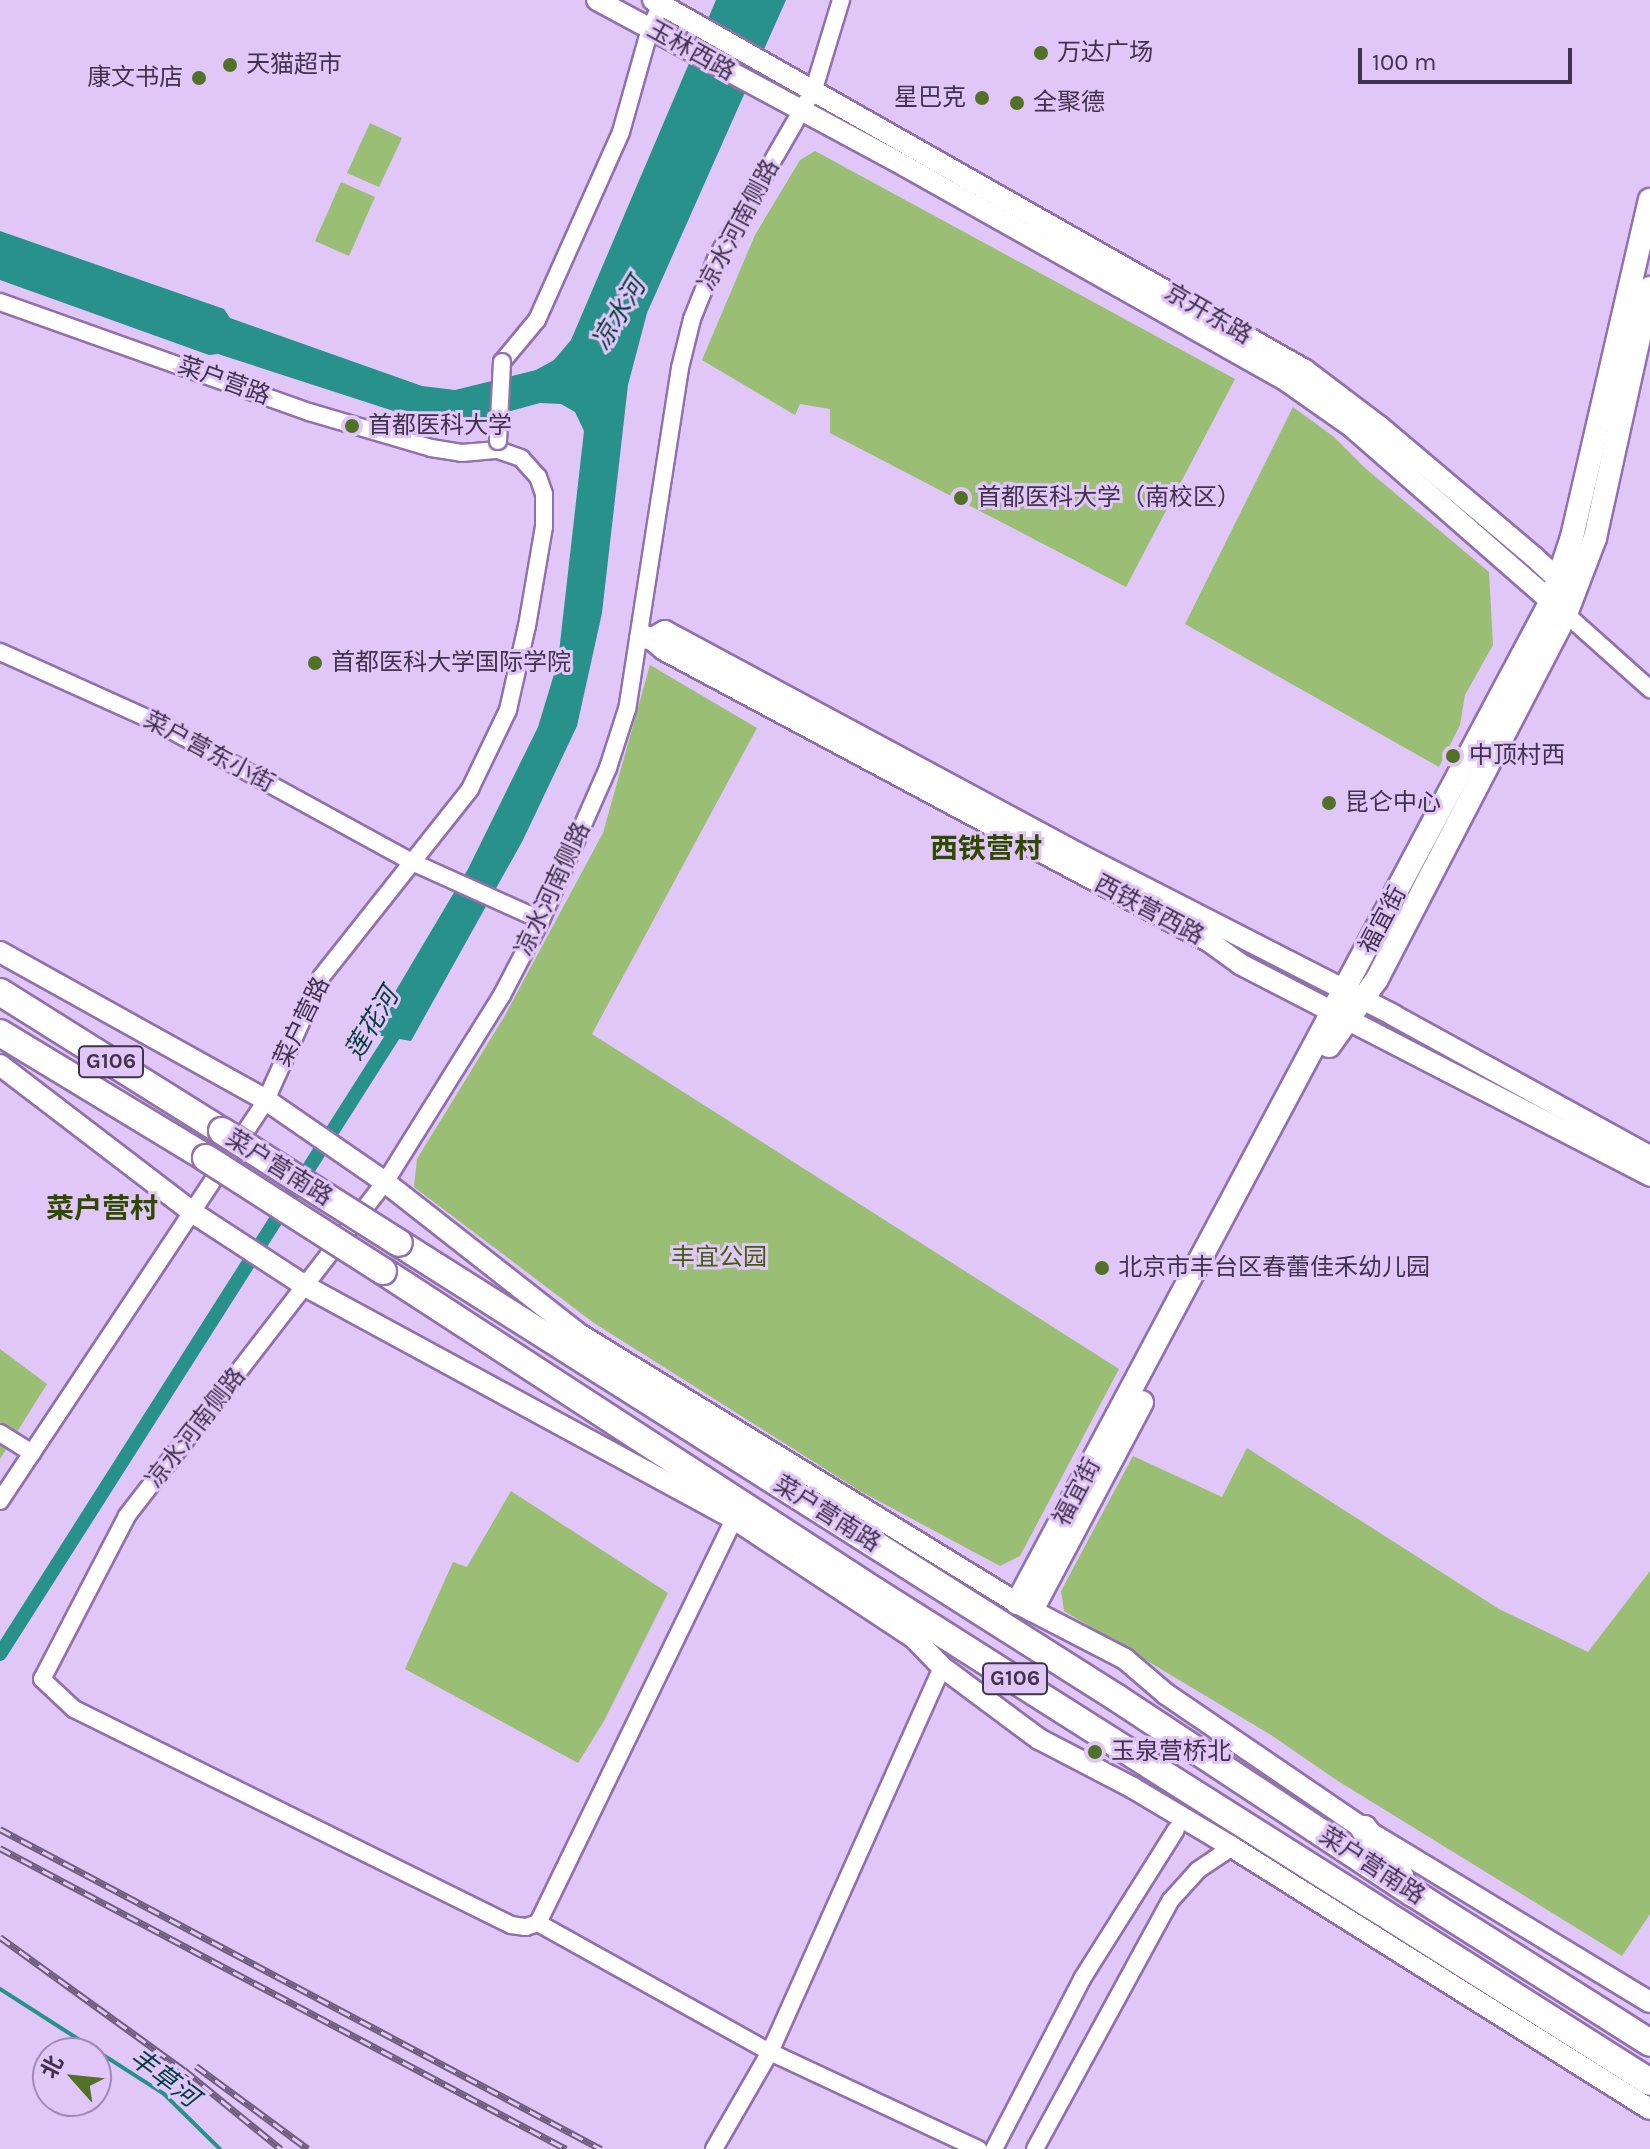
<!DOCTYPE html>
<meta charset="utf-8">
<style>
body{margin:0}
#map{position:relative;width:1650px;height:2149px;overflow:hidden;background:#e1c6f8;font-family:Karla,"Noto Sans SC",sans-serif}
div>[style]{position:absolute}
.green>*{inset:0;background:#9abe73}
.water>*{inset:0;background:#28918b}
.stream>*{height:4px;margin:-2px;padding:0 2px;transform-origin:2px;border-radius:2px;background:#28918b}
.canal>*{height:14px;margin:-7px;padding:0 7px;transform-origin:7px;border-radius:7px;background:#28918b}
.roads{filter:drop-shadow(2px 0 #9171ab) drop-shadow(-2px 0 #9171ab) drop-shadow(0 2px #9171ab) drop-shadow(0 -2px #9171ab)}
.minor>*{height:16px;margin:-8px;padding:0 8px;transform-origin:8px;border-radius:8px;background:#fff}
.tertiary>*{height:20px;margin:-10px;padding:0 10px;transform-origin:10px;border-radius:10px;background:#fff}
.secondary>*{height:22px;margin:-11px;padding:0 11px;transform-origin:11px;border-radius:11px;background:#fff}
.trunk>*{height:26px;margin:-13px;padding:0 13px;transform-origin:13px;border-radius:13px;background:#fff}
.rail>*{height:7px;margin-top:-3.5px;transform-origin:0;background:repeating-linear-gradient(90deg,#e1c6f8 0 12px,#6f5d7d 0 24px);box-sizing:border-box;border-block:2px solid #6f5d7d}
.bridges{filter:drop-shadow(2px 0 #9171ab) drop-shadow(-2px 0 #9171ab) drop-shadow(0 2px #9171ab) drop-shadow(0 -2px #9171ab)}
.minor-bridge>*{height:16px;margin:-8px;padding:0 8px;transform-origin:8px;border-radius:8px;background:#fff}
.trunk-bridge>*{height:26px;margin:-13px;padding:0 13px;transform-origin:13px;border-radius:13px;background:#fff}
.dots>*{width:22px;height:22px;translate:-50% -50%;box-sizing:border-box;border:4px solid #e1c6f8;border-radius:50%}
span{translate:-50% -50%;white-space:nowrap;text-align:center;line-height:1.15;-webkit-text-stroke:6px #e1c6f8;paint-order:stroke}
.shield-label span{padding:2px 6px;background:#e1c6f8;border:2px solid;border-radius:6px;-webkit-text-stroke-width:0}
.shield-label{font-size:22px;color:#40324b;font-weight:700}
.street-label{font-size:24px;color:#40324b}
.poi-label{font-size:24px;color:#40324b}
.left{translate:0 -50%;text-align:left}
.right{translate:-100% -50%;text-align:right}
.park-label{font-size:24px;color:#3f6005}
.water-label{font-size:26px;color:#003e3b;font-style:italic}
.quarter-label{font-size:28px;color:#2f4a00;font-weight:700}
.north{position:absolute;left:32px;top:2037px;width:80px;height:80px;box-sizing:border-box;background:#e1c6f8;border:2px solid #a18bb3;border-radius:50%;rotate:297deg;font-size:22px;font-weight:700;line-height:32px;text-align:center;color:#40324b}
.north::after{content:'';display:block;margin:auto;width:28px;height:36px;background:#517127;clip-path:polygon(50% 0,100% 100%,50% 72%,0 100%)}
.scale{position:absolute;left:1358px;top:48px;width:214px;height:36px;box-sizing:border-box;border:4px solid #40324b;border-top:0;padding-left:10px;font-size:24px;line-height:28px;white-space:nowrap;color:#40324b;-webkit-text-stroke:6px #e1c6f8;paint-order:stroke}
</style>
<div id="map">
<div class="green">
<div style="clip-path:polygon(370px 123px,402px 138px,379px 187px,347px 173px)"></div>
<div style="clip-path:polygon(815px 151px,1235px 379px,1126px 587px,830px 433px,830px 409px,800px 404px,795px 415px,702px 360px,755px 235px,800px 160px)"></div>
<div style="clip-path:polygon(341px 182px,375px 197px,349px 256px,315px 241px)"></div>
<div style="clip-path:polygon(1293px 407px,1334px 437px,1365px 468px,1489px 572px,1493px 645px,1465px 695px,1460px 725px,1439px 767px,1185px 624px)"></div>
<div style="clip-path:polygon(650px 665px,757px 728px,592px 1034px,1119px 1369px,1020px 1556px,1000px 1566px,860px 1491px,594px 1323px,414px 1187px,417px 1159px,504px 1017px,603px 833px)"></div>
<div style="clip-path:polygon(0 1349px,47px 1384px,0 1459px)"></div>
<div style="clip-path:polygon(1247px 1448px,1499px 1609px,1588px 1652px,1650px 1571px,1650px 1914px,1622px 1956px,1338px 1781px,1271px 1735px,1064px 1611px,1061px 1591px,1133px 1456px,1222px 1497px)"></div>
<div style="clip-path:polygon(511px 1491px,668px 1593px,604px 1721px,578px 1763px,405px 1669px,453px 1562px,467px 1567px)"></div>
</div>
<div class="water">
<div style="clip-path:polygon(716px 0,786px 0,647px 313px,628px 385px,602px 613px,577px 726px,523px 840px,411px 1041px,370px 1034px,468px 869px,538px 727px,558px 661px,584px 431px,575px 412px,561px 404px,540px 403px,459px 425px,409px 416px,218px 354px,209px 355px,0 280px,0 231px,224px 309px,230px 318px,422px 386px,455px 390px,536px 370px,554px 360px,571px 340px)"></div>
</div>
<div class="stream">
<div style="left:0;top:1989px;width:195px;rotate:32.6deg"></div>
<div style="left:164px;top:2094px;width:78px;rotate:44.5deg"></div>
</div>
<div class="canal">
<div style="left:0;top:1654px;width:748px;rotate:-57.56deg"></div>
</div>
<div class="roads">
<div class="minor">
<div style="left:841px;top:0;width:93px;rotate:106.9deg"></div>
<div style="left:814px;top:89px;width:196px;rotate:120deg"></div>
<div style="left:716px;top:259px;width:65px;rotate:111.8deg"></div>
<div style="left:692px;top:319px;width:50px;rotate:103.8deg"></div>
<div style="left:680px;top:368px;width:345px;rotate:98.8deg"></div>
<div style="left:627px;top:709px;width:62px;rotate:107.9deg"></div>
<div style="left:608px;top:768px;width:166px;rotate:113.8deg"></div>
<div style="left:541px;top:920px;width:85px;rotate:117.5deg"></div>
<div style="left:502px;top:995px;width:221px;rotate:122deg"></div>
<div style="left:385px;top:1182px;width:422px;rotate:127.7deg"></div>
<div style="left:127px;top:1516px;width:184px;rotate:117.5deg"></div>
<div style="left:42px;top:1679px;width:44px;rotate:43.2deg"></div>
<div style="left:74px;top:1709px;width:487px;rotate:26.3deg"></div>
<div style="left:511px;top:1925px;width:15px;rotate:8deg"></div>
<div style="left:526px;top:1927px;width:13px;rotate:-18deg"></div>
<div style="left:538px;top:1923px;width:265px;rotate:29.1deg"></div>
<div style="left:770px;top:2052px;width:230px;rotate:25deg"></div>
<div style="left:0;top:302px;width:328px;rotate:19.6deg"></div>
<div style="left:309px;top:412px;width:127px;rotate:16.4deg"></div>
<div style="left:431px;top:448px;width:31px;rotate:9deg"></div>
<div style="left:462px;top:453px;width:36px;rotate:-5deg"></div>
<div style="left:498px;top:450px;width:8px;rotate:-90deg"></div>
<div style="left:502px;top:362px;width:55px;rotate:-50.2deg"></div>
<div style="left:537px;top:320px;width:206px;rotate:-65.9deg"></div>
<div style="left:621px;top:132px;width:107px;rotate:-74.3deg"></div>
<div style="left:650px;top:29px;width:32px;rotate:-66deg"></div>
<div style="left:1566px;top:614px;width:113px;rotate:41.8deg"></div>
<div style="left:0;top:652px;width:175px;rotate:24.2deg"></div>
<div style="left:160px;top:724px;width:287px;rotate:28.7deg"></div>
<div style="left:412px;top:862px;width:141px;rotate:24.2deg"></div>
<div style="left:0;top:1433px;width:38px;rotate:32deg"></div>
<div style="left:0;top:1501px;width:481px;rotate:-56.4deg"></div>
<div style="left:266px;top:1100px;width:136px;rotate:-65.7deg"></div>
<div style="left:322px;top:976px;width:238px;rotate:-51.6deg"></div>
<div style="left:470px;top:789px;width:88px;rotate:-64.3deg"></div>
<div style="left:508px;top:710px;width:86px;rotate:-77.3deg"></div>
<div style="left:527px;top:626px;width:100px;rotate:-80.3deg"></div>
<div style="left:544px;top:527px;width:33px;rotate:-90deg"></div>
<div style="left:544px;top:494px;width:18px;rotate:-109deg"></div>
<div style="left:538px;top:477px;width:25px;rotate:-132deg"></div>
<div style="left:521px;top:458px;width:24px;rotate:-161deg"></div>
<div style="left:538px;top:1923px;width:449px;rotate:-64.1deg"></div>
<div style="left:714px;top:2149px;width:112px;rotate:-60deg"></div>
<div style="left:770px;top:2052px;width:422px;rotate:-65.9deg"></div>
<div style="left:994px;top:2149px;width:191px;rotate:-62.6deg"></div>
<div style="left:1082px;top:1979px;width:176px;rotate:-57.8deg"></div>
<div style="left:1035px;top:2149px;width:284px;rotate:-61.4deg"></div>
<div style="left:1171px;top:1900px;width:40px;rotate:-48deg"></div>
<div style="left:1198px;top:1870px;width:41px;rotate:-34.1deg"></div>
</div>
<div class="tertiary">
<div style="left:597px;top:0;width:350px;rotate:28.3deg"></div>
<div style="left:905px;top:166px;width:440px;rotate:29.4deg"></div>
<div style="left:1288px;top:382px;width:78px;rotate:35.1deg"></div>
<div style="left:1352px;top:427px;width:281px;rotate:41.2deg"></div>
<div style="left:653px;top:0;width:750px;rotate:29.57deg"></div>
<div style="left:1305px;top:370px;width:93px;rotate:37.1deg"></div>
<div style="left:1379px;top:426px;width:202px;rotate:40.2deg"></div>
<div style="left:1533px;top:556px;width:35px;rotate:43deg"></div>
<div style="left:1559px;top:580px;width:12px;rotate:76deg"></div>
<div style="left:641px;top:634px;width:11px;rotate:27deg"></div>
<div style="left:651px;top:639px;width:16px;rotate:-30deg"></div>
<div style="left:665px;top:631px;width:470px;rotate:28.3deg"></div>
<div style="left:1079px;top:854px;width:353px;rotate:27.1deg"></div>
<div style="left:1393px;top:1015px;width:293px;rotate:28.8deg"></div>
<div style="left:640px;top:638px;width:11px;rotate:5deg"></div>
<div style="left:651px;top:639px;width:17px;rotate:40deg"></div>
<div style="left:664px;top:650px;width:619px;rotate:28.14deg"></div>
<div style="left:1210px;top:942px;width:37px;rotate:36deg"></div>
<div style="left:1240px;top:964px;width:462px;rotate:27.3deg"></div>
<div style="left:0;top:952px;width:304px;rotate:29.1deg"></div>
<div style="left:266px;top:1100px;width:145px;rotate:34.6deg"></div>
<div style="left:385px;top:1182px;width:246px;rotate:38.1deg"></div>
<div style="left:579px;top:1334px;width:514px;rotate:31.56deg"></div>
<div style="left:1017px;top:1603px;width:122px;rotate:27.4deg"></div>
<div style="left:1125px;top:1659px;width:54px;rotate:40.5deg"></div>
<div style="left:1166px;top:1694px;width:240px;rotate:34.3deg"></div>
<div style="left:1364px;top:1829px;width:334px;rotate:31.2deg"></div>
<div style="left:0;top:1065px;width:242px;rotate:37.4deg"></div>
<div style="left:192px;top:1212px;width:137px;rotate:33.1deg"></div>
<div style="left:307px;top:1287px;width:486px;rotate:28.5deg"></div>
<div style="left:734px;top:1519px;width:217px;rotate:33.5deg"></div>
<div style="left:915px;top:1639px;width:39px;rotate:46deg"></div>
<div style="left:942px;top:1667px;width:121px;rotate:36.6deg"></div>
<div style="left:1039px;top:1739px;width:106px;rotate:27.5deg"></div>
<div style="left:1133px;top:1788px;width:115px;rotate:30.8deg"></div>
<div style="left:1232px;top:1847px;width:493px;rotate:32.1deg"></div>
</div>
<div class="secondary">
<div style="left:1329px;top:1046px;width:82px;rotate:-54.4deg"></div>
<div style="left:1377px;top:979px;width:411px;rotate:-62.6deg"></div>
<div style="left:1566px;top:614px;width:81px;rotate:-69.1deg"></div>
<div style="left:1595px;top:538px;width:256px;rotate:-77.6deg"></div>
<div style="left:1017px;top:1603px;width:1133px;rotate:-61.94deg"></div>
<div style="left:1550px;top:603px;width:70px;rotate:-71.6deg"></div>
<div style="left:1572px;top:537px;width:346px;rotate:-77deg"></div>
<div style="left:1032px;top:1610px;width:235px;rotate:-62.1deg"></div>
</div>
<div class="trunk">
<div style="left:0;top:992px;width:262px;rotate:32.1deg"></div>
<div style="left:0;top:1033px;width:241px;rotate:31.2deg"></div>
<div style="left:399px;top:1243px;width:850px;rotate:32.36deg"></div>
<div style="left:1117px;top:1698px;width:354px;rotate:33.4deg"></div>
<div style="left:1413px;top:1893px;width:280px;rotate:32.3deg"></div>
<div style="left:383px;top:1271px;width:587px;rotate:33.04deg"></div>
<div style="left:875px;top:1591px;width:917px;rotate:32.36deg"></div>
<div style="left:1364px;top:1829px;width:61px;rotate:52.9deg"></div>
</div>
</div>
<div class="rail">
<div style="left:0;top:1829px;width:681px;rotate:28.03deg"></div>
<div style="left:0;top:1848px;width:641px;rotate:28deg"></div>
<div style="left:0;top:1937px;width:227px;rotate:35.9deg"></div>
<div style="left:184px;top:2070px;width:125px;rotate:39.2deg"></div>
<div style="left:196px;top:2066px;width:139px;rotate:36.5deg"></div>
</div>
<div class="bridges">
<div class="minor-bridge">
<div style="left:498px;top:441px;width:79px;rotate:-87.1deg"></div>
</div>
<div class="trunk-bridge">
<div style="left:222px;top:1131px;width:209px;rotate:32.3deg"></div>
<div style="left:206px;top:1158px;width:210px;rotate:32.6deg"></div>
</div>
</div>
<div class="dots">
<div style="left:1041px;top:53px;background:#517127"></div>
<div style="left:230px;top:65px;background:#517127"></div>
<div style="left:199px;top:78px;background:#517127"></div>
<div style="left:982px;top:98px;background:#517127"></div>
<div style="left:1017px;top:103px;background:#517127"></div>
<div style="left:352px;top:426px;background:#517127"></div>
<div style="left:961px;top:498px;background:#517127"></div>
<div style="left:315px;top:663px;background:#517127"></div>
<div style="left:1453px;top:756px;background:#517127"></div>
<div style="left:1329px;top:803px;background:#517127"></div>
<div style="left:1102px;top:1268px;background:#517127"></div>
<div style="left:1095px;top:1752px;background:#517127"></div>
</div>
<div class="shield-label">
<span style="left:111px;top:1062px">G106</span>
<span style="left:1015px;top:1679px">G106</span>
</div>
<div class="street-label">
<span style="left:691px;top:51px;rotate:29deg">玉林西路</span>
<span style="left:739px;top:225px;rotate:-62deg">凉水河南侧路</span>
<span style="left:1208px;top:314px;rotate:30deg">京开东路</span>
<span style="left:224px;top:381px;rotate:20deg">菜户营路</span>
<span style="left:209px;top:752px;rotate:28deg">菜户营东小街</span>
<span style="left:553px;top:889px;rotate:-65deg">凉水河南侧路</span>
<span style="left:1149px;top:910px;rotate:28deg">西铁营西路</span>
<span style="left:1383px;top:920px;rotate:-62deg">福宜街</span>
<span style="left:302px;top:1022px;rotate:-64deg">菜户营路</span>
<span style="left:279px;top:1168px;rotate:32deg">菜户营南路</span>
<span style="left:196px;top:1428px;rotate:-52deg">凉水河南侧路</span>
<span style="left:1077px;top:1492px;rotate:-62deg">福宜街</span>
<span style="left:827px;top:1514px;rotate:32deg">菜户营南路</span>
<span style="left:1372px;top:1866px;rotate:33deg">菜户营南路</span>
</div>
<div class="poi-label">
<span class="left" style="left:1057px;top:53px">万达广场</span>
<span class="left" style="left:246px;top:65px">天猫超市</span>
<span class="right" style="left:183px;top:78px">康文书店</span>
<span class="right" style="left:966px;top:98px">星巴克</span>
<span class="left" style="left:1033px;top:103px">全聚德</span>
<span class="left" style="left:368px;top:426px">首都医科大学</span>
<span class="left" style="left:977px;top:498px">首都医科大学（南校区）</span>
<span class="left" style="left:331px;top:663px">首都医科大学国际学院</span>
<span class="left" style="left:1469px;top:756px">中顶村西</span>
<span class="left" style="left:1345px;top:803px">昆仑中心</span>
<span class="left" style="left:1118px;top:1268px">北京市丰台区春蕾佳禾幼儿园</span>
<span class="left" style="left:1111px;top:1752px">玉泉营桥北</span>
</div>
<div class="park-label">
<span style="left:719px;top:1258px">丰宜公园</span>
</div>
<div class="water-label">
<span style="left:619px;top:314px;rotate:-59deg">凉水河</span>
<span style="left:372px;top:1024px;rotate:-59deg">莲花河</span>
<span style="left:164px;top:2078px;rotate:37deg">丰草河</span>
</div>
<div class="quarter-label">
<span style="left:986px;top:849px">西铁营村</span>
<span style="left:102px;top:1209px">菜户营村</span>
</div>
<div class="north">北</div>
<div class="scale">100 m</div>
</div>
